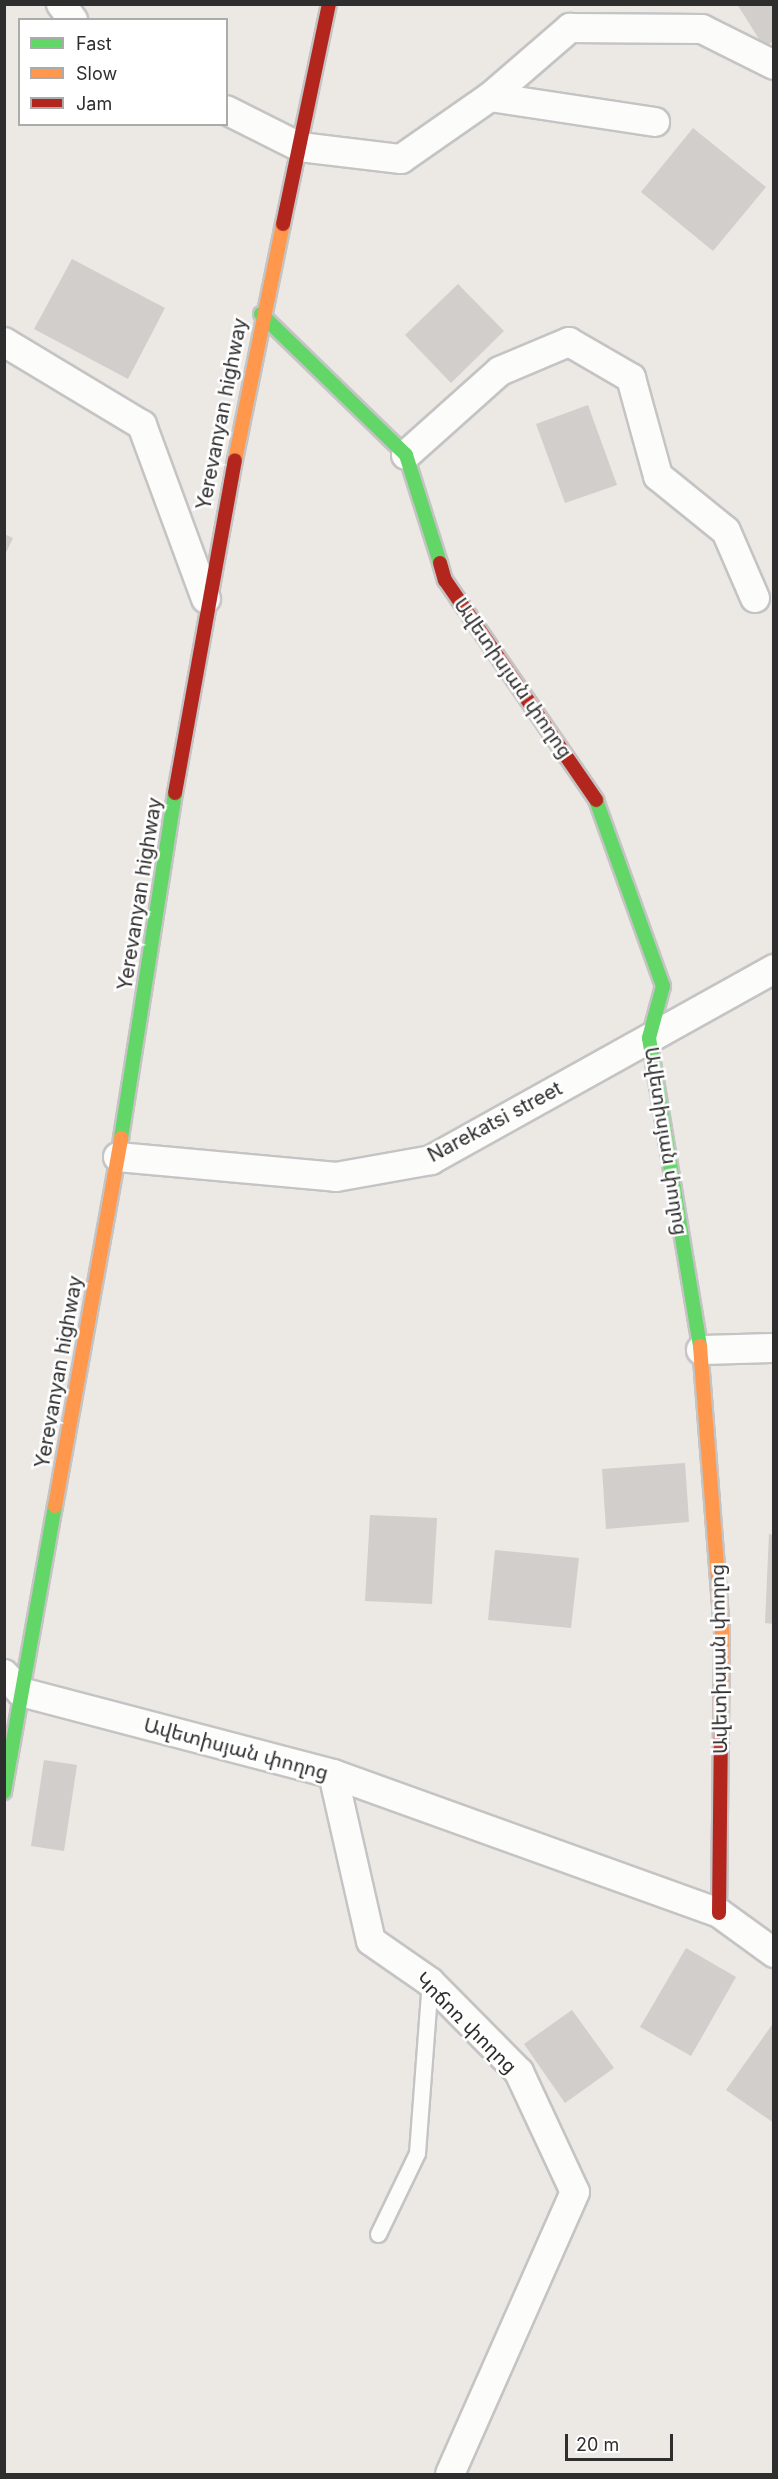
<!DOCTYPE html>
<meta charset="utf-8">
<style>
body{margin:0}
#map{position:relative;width:778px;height:2479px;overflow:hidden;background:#ece8e4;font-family:Inter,"Noto Sans Armenian",sans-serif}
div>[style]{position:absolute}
.building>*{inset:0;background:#d1cecb}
.roads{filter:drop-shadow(2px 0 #c5c4c5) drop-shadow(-2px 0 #c5c4c5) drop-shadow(0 2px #c5c4c5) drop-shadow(0 -2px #c5c4c5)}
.lane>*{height:15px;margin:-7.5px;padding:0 7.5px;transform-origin:7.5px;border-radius:7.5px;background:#fcfcfb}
.street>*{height:28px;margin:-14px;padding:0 14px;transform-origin:14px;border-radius:14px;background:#fcfcfb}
.fast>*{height:14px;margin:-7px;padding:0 7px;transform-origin:7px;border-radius:7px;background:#63d668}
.slow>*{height:14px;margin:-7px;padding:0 7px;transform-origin:7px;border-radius:7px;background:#ff974d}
.jam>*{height:14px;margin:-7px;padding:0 7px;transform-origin:7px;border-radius:7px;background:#b3261e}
span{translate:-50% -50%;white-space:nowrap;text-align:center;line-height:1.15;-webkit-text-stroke:5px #fff;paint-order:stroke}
.street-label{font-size:20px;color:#2e2e2e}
.frame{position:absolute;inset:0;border:6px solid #2e2e2e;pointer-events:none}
.legend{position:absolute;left:18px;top:18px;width:210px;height:108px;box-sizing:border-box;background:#fff;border:2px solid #ababab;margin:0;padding:8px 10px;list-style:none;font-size:18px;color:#2e2e2e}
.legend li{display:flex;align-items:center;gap:12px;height:30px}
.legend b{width:30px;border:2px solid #ababab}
.scale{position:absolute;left:565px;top:2434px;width:108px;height:27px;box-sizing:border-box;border:3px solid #2e2e2e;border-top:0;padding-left:8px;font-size:18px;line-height:21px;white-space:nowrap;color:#2e2e2e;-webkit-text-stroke:4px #fff;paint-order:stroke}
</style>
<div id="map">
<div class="building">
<div style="clip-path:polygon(737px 4px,774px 4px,774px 41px,764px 47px)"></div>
<div style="clip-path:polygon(693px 128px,766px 187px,713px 251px,641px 192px)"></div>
<div style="clip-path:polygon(72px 259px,165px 308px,128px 379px,34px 329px)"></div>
<div style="clip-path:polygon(458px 284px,504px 331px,451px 383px,405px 335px)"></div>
<div style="clip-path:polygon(588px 405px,617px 485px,565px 503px,536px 424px)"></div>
<div style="clip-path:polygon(4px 534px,13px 538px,4px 557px)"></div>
<div style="clip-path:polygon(685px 1463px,689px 1522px,606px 1529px,602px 1469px)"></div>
<div style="clip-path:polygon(370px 1515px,437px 1518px,432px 1604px,365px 1601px)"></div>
<div style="clip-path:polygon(769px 1534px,774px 1535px,774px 1624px,765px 1623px)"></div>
<div style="clip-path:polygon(495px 1550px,579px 1558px,571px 1628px,488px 1620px)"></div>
<div style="clip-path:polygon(44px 1760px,77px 1765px,64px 1851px,31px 1846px)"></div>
<div style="clip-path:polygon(686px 1948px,736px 1977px,691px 2056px,640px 2027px)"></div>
<div style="clip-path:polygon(572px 2010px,614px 2068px,565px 2103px,524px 2044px)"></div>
<div style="clip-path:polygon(774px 2022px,774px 2123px,726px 2090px)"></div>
</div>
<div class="roads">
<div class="lane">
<div style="left:378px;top:2234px;width:90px;rotate:-64.3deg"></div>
<div style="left:417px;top:2153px;width:171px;rotate:-85.7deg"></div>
</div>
<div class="street">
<div style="left:61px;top:4px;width:20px;rotate:53deg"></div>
<div style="left:490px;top:97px;width:106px;rotate:-40.8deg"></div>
<div style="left:570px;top:28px;width:132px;rotate:0.4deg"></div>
<div style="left:702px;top:29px;width:80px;rotate:26.6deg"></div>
<div style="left:226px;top:110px;width:83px;rotate:26.6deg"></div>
<div style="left:300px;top:147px;width:102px;rotate:6.8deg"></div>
<div style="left:401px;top:159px;width:108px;rotate:-34.9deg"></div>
<div style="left:490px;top:97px;width:167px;rotate:8.6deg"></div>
<div style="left:4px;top:342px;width:161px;rotate:31deg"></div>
<div style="left:142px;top:425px;width:185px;rotate:69.8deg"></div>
<div style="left:406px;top:455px;width:126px;rotate:-41.8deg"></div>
<div style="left:500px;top:371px;width:75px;rotate:-22.8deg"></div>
<div style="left:569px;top:342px;width:72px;rotate:30.1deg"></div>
<div style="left:631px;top:378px;width:102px;rotate:74.6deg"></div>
<div style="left:658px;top:476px;width:87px;rotate:39deg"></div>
<div style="left:726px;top:531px;width:73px;rotate:66.6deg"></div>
<div style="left:118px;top:1157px;width:219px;rotate:5.2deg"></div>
<div style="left:336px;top:1177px;width:97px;rotate:-10.1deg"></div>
<div style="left:431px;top:1160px;width:393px;rotate:-29.1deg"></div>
<div style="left:701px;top:1350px;width:73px;rotate:-1.6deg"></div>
<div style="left:4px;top:1674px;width:25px;rotate:47deg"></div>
<div style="left:21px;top:1692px;width:323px;rotate:14.7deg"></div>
<div style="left:333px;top:1774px;width:410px;rotate:19.8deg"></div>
<div style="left:719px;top:1913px;width:68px;rotate:36deg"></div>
<div style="left:333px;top:1774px;width:171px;rotate:77.2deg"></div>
<div style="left:371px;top:1941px;width:72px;rotate:34.8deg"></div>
<div style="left:430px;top:1982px;width:127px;rotate:45.3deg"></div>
<div style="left:519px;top:2072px;width:132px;rotate:65deg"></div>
<div style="left:575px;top:2192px;width:308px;rotate:113.9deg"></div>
</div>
<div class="fast">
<div style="left:261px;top:314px;width:202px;rotate:44.2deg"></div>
<div style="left:406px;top:455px;width:113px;rotate:72.5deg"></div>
<div style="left:596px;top:800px;width:198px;rotate:70.2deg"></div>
<div style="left:663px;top:986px;width:54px;rotate:105.1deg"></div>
<div style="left:649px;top:1038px;width:312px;rotate:80.6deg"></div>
<div style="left:121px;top:1138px;width:349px;rotate:-81.1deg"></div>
<div style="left:4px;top:1792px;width:291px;rotate:-79.9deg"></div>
</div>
<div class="slow">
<div style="left:235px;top:460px;width:241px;rotate:-78.5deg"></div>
<div style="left:700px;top:1346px;width:286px;rotate:85.6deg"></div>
<div style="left:722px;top:1631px;width:95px;rotate:90.6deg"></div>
<div style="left:55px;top:1506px;width:374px;rotate:-79.8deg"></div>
</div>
<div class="jam">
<div style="left:283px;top:224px;width:225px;rotate:-78.2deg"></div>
<div style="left:440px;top:563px;width:18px;rotate:74deg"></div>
<div style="left:445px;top:580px;width:267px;rotate:55.5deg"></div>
<div style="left:175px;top:793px;width:338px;rotate:-79.8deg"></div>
<div style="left:719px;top:1913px;width:187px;rotate:-89.4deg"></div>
</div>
</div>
<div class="street-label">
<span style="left:222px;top:414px;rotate:-79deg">Yerevanyan highway</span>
<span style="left:513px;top:678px;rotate:55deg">Ավետիսյան փողոց</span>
<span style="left:140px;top:894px;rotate:-81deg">Yerevanyan highway</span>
<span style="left:495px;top:1122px;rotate:-28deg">Narekatsi street</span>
<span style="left:666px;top:1141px;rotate:81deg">Ավետիսյան փողոց</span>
<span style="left:59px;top:1372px;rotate:-80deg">Yerevanyan highway</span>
<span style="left:719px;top:1659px;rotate:-91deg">Ավետիսյան փողոց</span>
<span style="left:236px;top:1749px;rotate:15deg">Ավետիսյան փողոց</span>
<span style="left:466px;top:2023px;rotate:45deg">Կոճոռ փողոց</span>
</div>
<div class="frame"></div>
<ul class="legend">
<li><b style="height:8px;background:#63d668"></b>Fast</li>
<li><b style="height:8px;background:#ff974d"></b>Slow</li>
<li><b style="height:8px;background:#b3261e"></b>Jam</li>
</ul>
<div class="scale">20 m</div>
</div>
